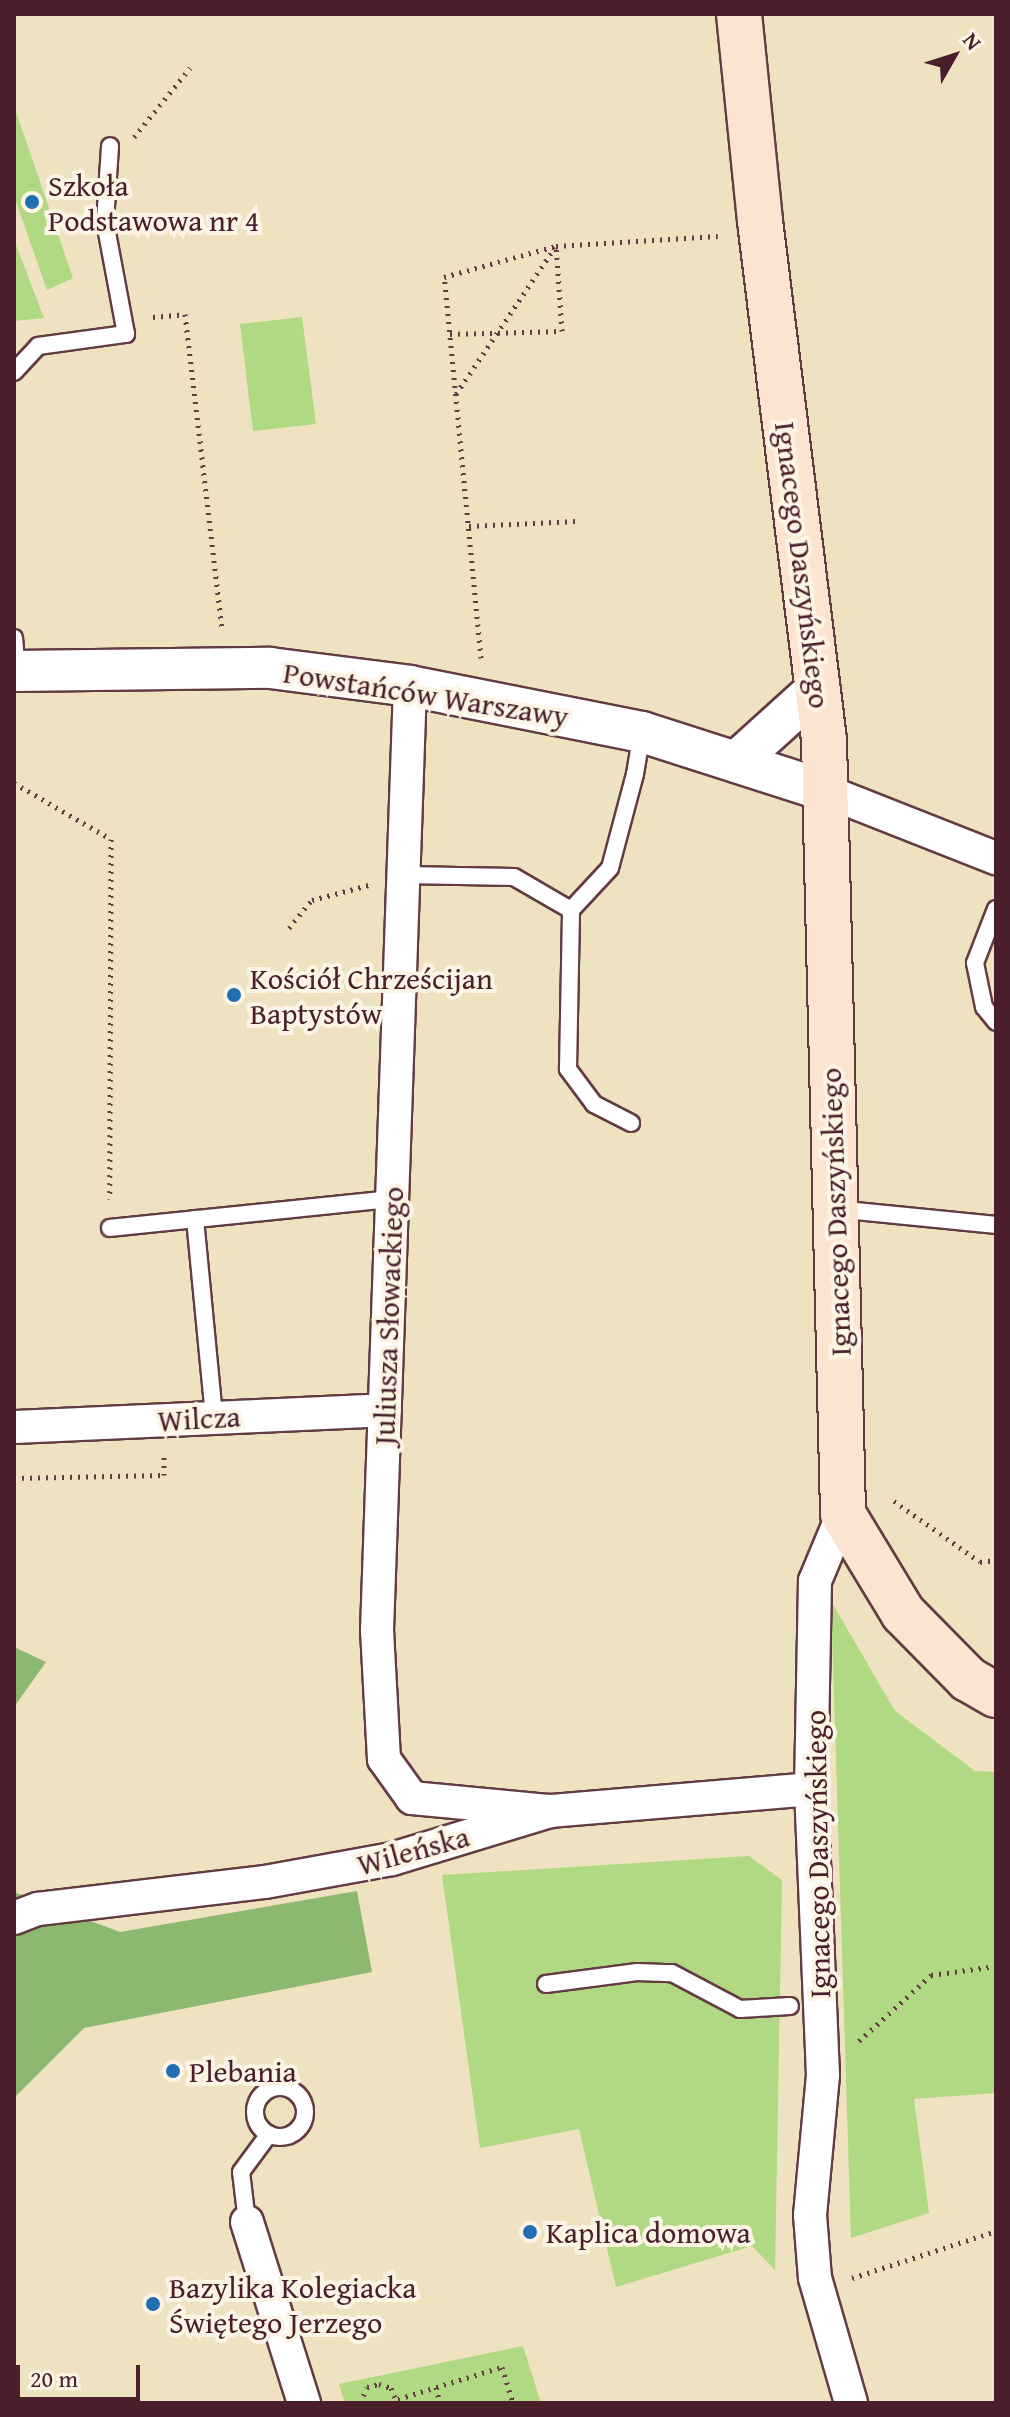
<!DOCTYPE html>
<meta charset="utf-8">
<style>
body{margin:0}
#map{position:relative;width:1010px;height:2417px;overflow:hidden;background:#eee2c1;font-family:"Gentium Book Plus",serif}
div>[style]{position:absolute}
.green>*{inset:0;background:#b1d882}
.forest>*{inset:0;background:#8cb870}
.path>*{height:5px;margin-top:-2.5px;transform-origin:0;background:repeating-linear-gradient(90deg,#633c42 0 2px,transparent 0 8px)}
.roads{filter:drop-shadow(2px 0 #633c42) drop-shadow(-2px 0 #633c42) drop-shadow(0 2px #633c42) drop-shadow(0 -2px #633c42)}
.service>*{height:16px;margin:-8px;padding:0 8px;transform-origin:8px;border-radius:8px;background:#fff}
.service>.ring{margin:-8px;padding:0;box-sizing:content-box;background:none;border:16px solid #fff;border-radius:50%}
.minor>*{height:32px;margin:-16px;padding:0 16px;transform-origin:16px;border-radius:16px;background:#fff}
.tertiary>*{height:40px;margin:-20px;padding:0 20px;transform-origin:20px;border-radius:20px;background:#fff}
.secondary>*{height:44px;margin:-22px;padding:0 22px;transform-origin:22px;border-radius:22px;background:#fce5d0}
.dots>*{width:22px;height:22px;translate:-50% -50%;box-sizing:border-box;border:4px solid #fcf5e5;border-radius:50%}
span{translate:-50% -50%;white-space:nowrap;text-align:center;line-height:1.15;-webkit-text-stroke:8px #fcf5e5;paint-order:stroke}
.poi-label{font-size:30px;color:#4a1f2b}
.left{translate:0 -50%;text-align:left}
.street-label{font-size:30px;color:#4a1f2b}
.frame{position:absolute;inset:0;border:16px solid #4a1f2b;pointer-events:none}
.north{position:absolute;left:914px;top:16px;width:80px;height:80px;-webkit-text-stroke:6px #fcf5e5;paint-order:stroke;rotate:51deg;font-size:22px;font-weight:700;line-height:32px;text-align:center;color:#4a1f2b}
.north::after{content:'';display:block;margin:auto;width:28px;height:36px;background:#4a1f2b;clip-path:polygon(50% 0,100% 100%,50% 72%,0 100%)}
.scale{position:absolute;left:16px;top:2365px;width:124px;height:36px;box-sizing:border-box;border:4px solid #4a1f2b;border-top:0;padding-left:10px;font-size:24px;line-height:28px;white-space:nowrap;color:#4a1f2b;-webkit-text-stroke:6px #fcf5e5;paint-order:stroke}
</style>
<div id="map">
<div class="green">
<div style="clip-path:polygon(14px 106px,73px 278px,47px 290px,14px 196px)"></div>
<div style="clip-path:polygon(14px 240px,44px 318px,14px 321px)"></div>
<div style="clip-path:polygon(302px 317px,316px 424px,253px 431px,240px 324px)"></div>
<div style="clip-path:polygon(831px 1601px,895px 1711px,975px 1771px,996px 1772px,996px 2093px,914px 2099px,929px 2213px,851px 2238px)"></div>
<div style="clip-path:polygon(749px 1856px,782px 1880px,775px 2270px,752px 2246px,616px 2287px,579px 2129px,480px 2148px,442px 1875px)"></div>
<div style="clip-path:polygon(523px 2346px,541px 2403px,345px 2403px,339px 2384px)"></div>
</div>
<div class="forest">
<div style="clip-path:polygon(14px 1647px,46px 1662px,14px 1707px)"></div>
<div style="clip-path:polygon(357px 1891px,372px 1972px,84px 2028px,14px 2098px,14px 1892px,120px 1932px)"></div>
</div>
<div class="path">
<div style="left:134px;top:137px;width:89px;rotate:-50.9deg"></div>
<div style="left:153px;top:317px;width:32px;rotate:-5deg"></div>
<div style="left:185px;top:314px;width:317px;rotate:83.3deg"></div>
<div style="left:450px;top:334px;width:112px;rotate:-1.5deg"></div>
<div style="left:562px;top:331px;width:85px;rotate:-94deg"></div>
<div style="left:456px;top:394px;width:177px;rotate:-56deg"></div>
<div style="left:469px;top:526px;width:108px;rotate:-2.7deg"></div>
<div style="left:481px;top:658px;width:383px;rotate:-95.5deg"></div>
<div style="left:444px;top:277px;width:116px;rotate:-15.5deg"></div>
<div style="left:556px;top:246px;width:162px;rotate:-3.5deg"></div>
<div style="left:14px;top:783px;width:112px;rotate:30deg"></div>
<div style="left:111px;top:839px;width:360px;rotate:90.2deg"></div>
<div style="left:289px;top:928px;width:36px;rotate:-51deg"></div>
<div style="left:312px;top:900px;width:59px;rotate:-14.7deg"></div>
<div style="left:14px;top:1478px;width:150px;rotate:-1.1deg"></div>
<div style="left:164px;top:1475px;width:18px;rotate:-90deg"></div>
<div style="left:894px;top:1501px;width:105px;rotate:35.3deg"></div>
<div style="left:980px;top:1562px;width:16px;rotate:-7deg"></div>
<div style="left:859px;top:2041px;width:98px;rotate:-42.5deg"></div>
<div style="left:931px;top:1975px;width:66px;rotate:-7.9deg"></div>
<div style="left:852px;top:2278px;width:151px;rotate:-18.1deg"></div>
<div style="left:436px;top:2387px;width:16px;rotate:76deg"></div>
<div style="left:398px;top:2399px;width:109px;rotate:-17.1deg"></div>
<div style="left:502px;top:2367px;width:38px;rotate:73deg"></div>
<div style="left:360px;top:2403px;width:17px;rotate:-66deg"></div>
<div style="left:367px;top:2387px;width:12px;rotate:-14deg"></div>
<div style="left:379px;top:2384px;width:13px;rotate:18deg"></div>
<div style="left:391px;top:2388px;width:16px;rotate:68deg"></div>
</div>
<div class="roads">
<div class="service">
<div style="left:14px;top:372px;width:35px;rotate:-47deg"></div>
<div style="left:38px;top:346px;width:89px;rotate:-7.8deg"></div>
<div style="left:126px;top:334px;width:114px;rotate:-100.6deg"></div>
<div style="left:105px;top:222px;width:76px;rotate:-86.2deg"></div>
<div style="left:14px;top:638px;width:33px;rotate:85deg"></div>
<div style="left:404px;top:875px;width:110px;rotate:1deg"></div>
<div style="left:514px;top:877px;width:66px;rotate:30.1deg"></div>
<div style="left:996px;top:909px;width:58px;rotate:111.3deg"></div>
<div style="left:975px;top:963px;width:45px;rotate:78.4deg"></div>
<div style="left:984px;top:1007px;width:19px;rotate:51deg"></div>
<div style="left:631px;top:1123px;width:42px;rotate:-152.8deg"></div>
<div style="left:594px;top:1104px;width:44px;rotate:-126.6deg"></div>
<div style="left:568px;top:1069px;width:159px;rotate:-88.9deg"></div>
<div style="left:571px;top:910px;width:57px;rotate:-47.1deg"></div>
<div style="left:610px;top:868px;width:97px;rotate:-75.1deg"></div>
<div style="left:635px;top:774px;width:43px;rotate:-80.5deg"></div>
<div style="left:836px;top:1209px;width:161px;rotate:5.7deg"></div>
<div style="left:195px;top:1219px;width:200px;rotate:84.5deg"></div>
<div style="left:110px;top:1228px;width:283px;rotate:-5.9deg"></div>
<div style="left:546px;top:1984px;width:92px;rotate:-7.5deg"></div>
<div style="left:637px;top:1972px;width:35px;rotate:2deg"></div>
<div style="left:672px;top:1973px;width:77px;rotate:27.9deg"></div>
<div style="left:740px;top:2009px;width:50px;rotate:-3.4deg"></div>
<div class="ring" style="left:255px;top:2087px;width:34px;height:34px"></div>
<div style="left:247px;top:2222px;width:50px;rotate:-96.8deg"></div>
<div style="left:241px;top:2172px;width:47px;rotate:-53.6deg"></div>
</div>
<div class="minor">
<div style="left:410px;top:686px;width:945px;rotate:92deg"></div>
<div style="left:377px;top:1630px;width:129px;rotate:86.9deg"></div>
<div style="left:384px;top:1759px;width:48px;rotate:54.3deg"></div>
<div style="left:412px;top:1798px;width:139px;rotate:5.4deg"></div>
<div style="left:823px;top:790px;width:186px;rotate:21.5deg"></div>
<div style="left:14px;top:1427px;width:371px;rotate:-2.6deg"></div>
<div style="left:843px;top:1514px;width:73px;rotate:112.7deg"></div>
<div style="left:815px;top:1581px;width:208px;rotate:91.1deg"></div>
<div style="left:811px;top:1789px;width:286px;rotate:87.6deg"></div>
<div style="left:823px;top:2075px;width:141px;rotate:95.3deg"></div>
<div style="left:810px;top:2215px;width:63px;rotate:85.5deg"></div>
<div style="left:815px;top:2278px;width:130px;rotate:73.9deg"></div>
<div style="left:14px;top:1918px;width:26px;rotate:-21deg"></div>
<div style="left:38px;top:1909px;width:229px;rotate:-6.8deg"></div>
<div style="left:265px;top:1882px;width:129px;rotate:-10.3deg"></div>
<div style="left:392px;top:1859px;width:165px;rotate:-16.9deg"></div>
<div style="left:550px;top:1811px;width:262px;rotate:-4.8deg"></div>
<div style="left:247px;top:2222px;width:190px;rotate:72.5deg"></div>
</div>
<div class="tertiary">
<div style="left:14px;top:671px;width:256px;rotate:-0.7deg"></div>
<div style="left:270px;top:668px;width:141px;rotate:7.3deg"></div>
<div style="left:410px;top:686px;width:237px;rotate:11.2deg"></div>
<div style="left:642px;top:732px;width:190px;rotate:17.8deg"></div>
<div style="left:736px;top:762px;width:112px;rotate:-42.1deg"></div>
</div>
<div class="secondary">
<div style="left:739px;top:14px;width:208px;rotate:84.2deg"></div>
<div style="left:760px;top:221px;width:523px;rotate:82.97deg"></div>
<div style="left:824px;top:740px;width:774px;rotate:88.59deg"></div>
<div style="left:843px;top:1514px;width:116px;rotate:58.8deg"></div>
<div style="left:903px;top:1613px;width:93px;rotate:45.4deg"></div>
<div style="left:968px;top:1679px;width:32px;rotate:30deg"></div>
</div>
</div>
<div class="dots">
<div style="left:32px;top:202px;background:#1f6fb2"></div>
<div style="left:234px;top:995px;background:#1f6fb2"></div>
<div style="left:173px;top:2071px;background:#1f6fb2"></div>
<div style="left:530px;top:2232px;background:#1f6fb2"></div>
<div style="left:153px;top:2304px;background:#1f6fb2"></div>
</div>
<div class="poi-label">
<span class="left" style="left:48px;top:202px">Szkoła<br>Podstawowa nr 4</span>
<span class="left" style="left:250px;top:995px">Kościół Chrześcijan<br>Baptystów</span>
<span class="left" style="left:189px;top:2071px">Plebania</span>
<span class="left" style="left:546px;top:2232px">Kaplica domowa</span>
<span class="left" style="left:169px;top:2304px">Bazylika Kolegiacka<br>Świętego Jerzego</span>
</div>
<div class="street-label">
<span style="left:803px;top:565px;rotate:83deg">Ignacego Daszyńskiego</span>
<span style="left:426px;top:694px;rotate:9deg">Powstańców Warszawy</span>
<span style="left:835px;top:1212px;rotate:-92deg">Ignacego Daszyńskiego</span>
<span style="left:388px;top:1316px;rotate:-88deg">Juliusza Słowackiego</span>
<span style="left:199px;top:1418px;rotate:-3deg">Wilcza</span>
<span style="left:413px;top:1850px;rotate:-15deg">Wileńska</span>
<span style="left:817px;top:1854px;rotate:-91deg">Ignacego Daszyńskiego</span>
</div>
<div class="frame"></div>
<div class="north">N</div>
<div class="scale">20 m</div>
</div>
